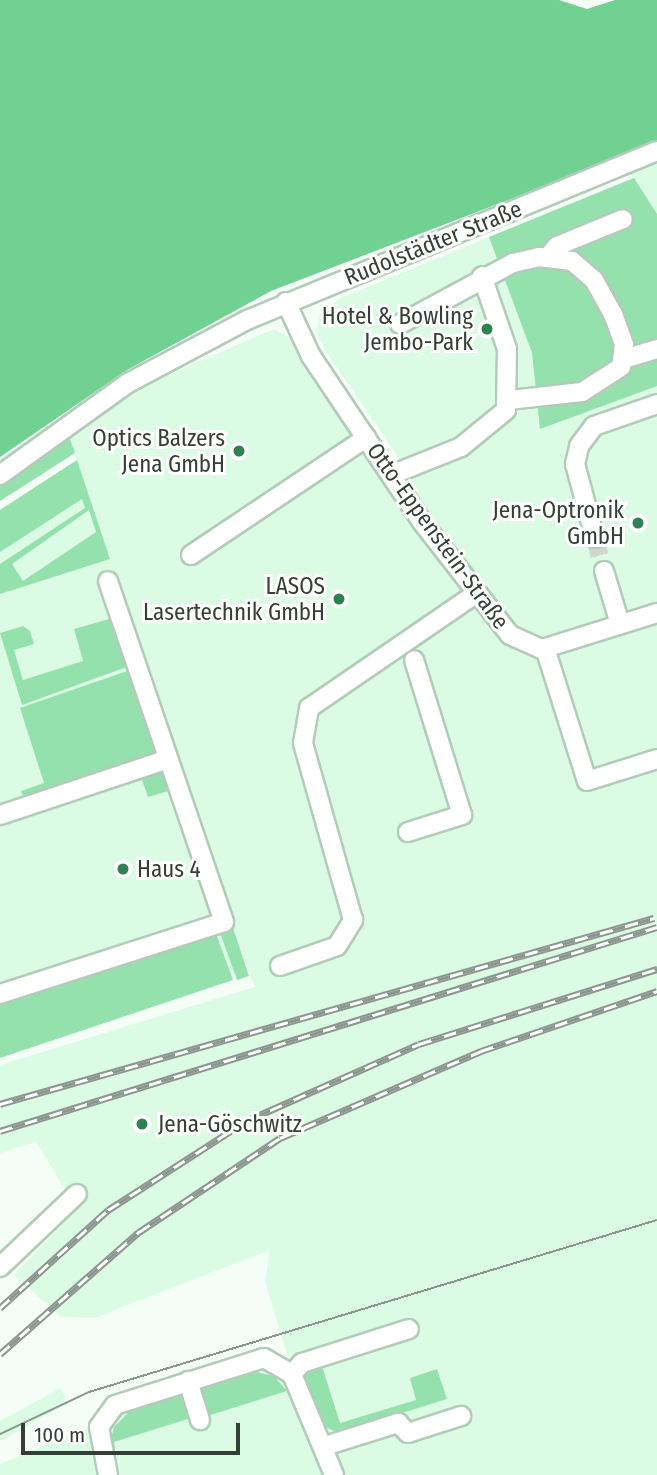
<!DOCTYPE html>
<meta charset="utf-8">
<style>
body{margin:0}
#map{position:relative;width:657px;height:1475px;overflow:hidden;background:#f4fef7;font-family:"Fira Sans Condensed",sans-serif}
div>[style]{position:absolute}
.built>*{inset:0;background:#dbfbe4}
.green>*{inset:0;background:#95e1ae}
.forest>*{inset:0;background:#70d193}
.minor-tunnel>*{height:18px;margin-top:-9px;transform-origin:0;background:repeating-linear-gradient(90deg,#ced8d1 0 18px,transparent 0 27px)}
.roads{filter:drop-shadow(2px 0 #b3cbb9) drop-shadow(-2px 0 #b3cbb9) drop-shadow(0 2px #b3cbb9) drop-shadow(0 -2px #b3cbb9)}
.minor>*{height:18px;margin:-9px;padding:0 9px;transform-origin:9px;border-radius:9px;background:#fff}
.tram>*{height:2px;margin:-1px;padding:0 1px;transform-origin:1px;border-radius:1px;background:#8c968f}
.rail>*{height:7px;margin-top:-3.5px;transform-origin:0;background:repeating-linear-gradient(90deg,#fff 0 13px,#8c968f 0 26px);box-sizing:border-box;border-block:2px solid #8c968f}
.dots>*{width:19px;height:19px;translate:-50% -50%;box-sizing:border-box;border:4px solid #fff;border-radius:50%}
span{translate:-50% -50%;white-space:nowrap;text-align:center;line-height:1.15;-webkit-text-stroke:6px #fff;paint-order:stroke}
.street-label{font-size:23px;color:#353f38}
.poi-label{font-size:23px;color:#353f38}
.right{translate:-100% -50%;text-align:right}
.left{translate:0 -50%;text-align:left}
.scale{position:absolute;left:21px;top:1423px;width:219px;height:32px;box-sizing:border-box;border:4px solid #353f38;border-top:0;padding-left:9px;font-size:21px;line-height:24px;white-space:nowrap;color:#353f38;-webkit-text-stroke:5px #fff;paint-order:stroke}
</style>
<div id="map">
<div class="built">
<div style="clip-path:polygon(657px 160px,657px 1475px,0 1475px,0 1464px,141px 1406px,296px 1361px,287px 1354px,265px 1282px,270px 1250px,94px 1318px,61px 1317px,14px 1275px,77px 1209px,36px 1142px,0 1153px,0 1065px,255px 987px,240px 948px,246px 971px,0 1055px,0 510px,77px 460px,68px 433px,124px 394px,274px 329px,296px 341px,368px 450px,411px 476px,325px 350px,317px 334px,320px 313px,341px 298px,633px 178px,629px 172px)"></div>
<div style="clip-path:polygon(61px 1388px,67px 1404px,0 1441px,0 1421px)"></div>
</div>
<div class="green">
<div style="clip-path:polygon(634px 178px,657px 214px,657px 386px,540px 429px,532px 353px,489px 237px)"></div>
<div style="clip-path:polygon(68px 433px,75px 453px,0 501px,0 484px)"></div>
<div style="clip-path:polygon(evenodd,77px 460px,110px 559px,0 594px,0 564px,85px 508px,82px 499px,0 552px,0 510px,77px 460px,89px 510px,96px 532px,23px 581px,12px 564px,89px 510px)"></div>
<div style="clip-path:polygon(109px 619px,132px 665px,22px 705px,0 633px,23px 626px,30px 631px,34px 644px,14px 650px,23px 680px,83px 661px,74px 629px)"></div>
<div style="clip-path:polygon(133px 669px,159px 747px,153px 760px,25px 802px,21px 791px,44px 783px,20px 708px)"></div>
<div style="clip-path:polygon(158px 768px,172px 790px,148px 797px,142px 780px,54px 808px,52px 801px)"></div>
<div style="clip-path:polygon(232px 925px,249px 976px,237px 980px,219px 930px)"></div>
<div style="clip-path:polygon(215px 931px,233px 980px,0 1058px,0 1000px)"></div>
<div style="clip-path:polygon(321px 1363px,340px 1423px,416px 1400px,410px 1378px,437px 1369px,447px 1399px,338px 1433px,326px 1427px,303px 1376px)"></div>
<div style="clip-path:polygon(256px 1372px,274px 1376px,287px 1391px,207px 1416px,200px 1387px)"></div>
<div style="clip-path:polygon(179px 1393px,191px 1418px,114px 1442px,118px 1475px,110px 1442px,114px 1427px,130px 1411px)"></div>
</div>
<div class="forest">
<div style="clip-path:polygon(0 0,559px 0,587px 9px,615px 0,657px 0,657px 143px,271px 291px,127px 370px,0 457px)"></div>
</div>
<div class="minor-tunnel">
<div style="left:595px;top:538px;width:34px;rotate:75deg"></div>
</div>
<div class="roads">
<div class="minor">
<div style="left:548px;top:257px;width:14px;rotate:-51deg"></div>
<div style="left:557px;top:246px;width:71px;rotate:-22.2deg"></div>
<div style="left:286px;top:302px;width:60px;rotate:65.2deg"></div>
<div style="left:311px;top:356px;width:200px;rotate:56.2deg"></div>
<div style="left:422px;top:522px;width:143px;rotate:52.1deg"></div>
<div style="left:510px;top:635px;width:35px;rotate:24deg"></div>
<div style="left:542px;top:649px;width:121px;rotate:-17.4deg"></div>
<div style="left:400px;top:324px;width:128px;rotate:-28.4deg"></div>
<div style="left:513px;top:263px;width:27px;rotate:-13deg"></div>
<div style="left:539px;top:257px;width:33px;rotate:7deg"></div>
<div style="left:572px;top:261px;width:29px;rotate:41deg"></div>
<div style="left:594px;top:280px;width:39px;rotate:61deg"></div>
<div style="left:613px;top:314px;width:33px;rotate:70deg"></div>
<div style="left:624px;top:345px;width:22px;rotate:98deg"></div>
<div style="left:621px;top:367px;width:46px;rotate:147.3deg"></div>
<div style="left:582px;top:392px;width:72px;rotate:173.7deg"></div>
<div style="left:624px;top:359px;width:34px;rotate:-17deg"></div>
<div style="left:0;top:475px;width:158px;rotate:-35.7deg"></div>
<div style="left:128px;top:383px;width:135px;rotate:-27.9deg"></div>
<div style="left:247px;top:320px;width:443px;rotate:-22.4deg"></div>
<div style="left:391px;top:475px;width:75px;rotate:-21.8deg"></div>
<div style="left:461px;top:447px;width:58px;rotate:-39.4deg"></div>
<div style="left:506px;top:410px;width:61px;rotate:-89.1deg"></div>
<div style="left:507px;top:349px;width:77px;rotate:-108.9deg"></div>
<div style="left:595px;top:538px;width:77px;rotate:-105.1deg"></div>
<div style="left:575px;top:464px;width:18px;rotate:-77deg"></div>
<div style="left:579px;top:446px;width:25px;rotate:-53deg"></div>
<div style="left:594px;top:426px;width:67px;rotate:-19.2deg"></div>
<div style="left:191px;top:555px;width:211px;rotate:-33.8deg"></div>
<div style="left:604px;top:571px;width:55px;rotate:73.2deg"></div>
<div style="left:545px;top:648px;width:139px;rotate:72.5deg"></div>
<div style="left:587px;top:781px;width:73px;rotate:-17.4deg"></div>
<div style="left:0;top:815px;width:177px;rotate:-18.4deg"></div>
<div style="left:408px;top:832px;width:57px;rotate:-17.5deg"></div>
<div style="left:462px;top:815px;width:162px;rotate:-107.2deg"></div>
<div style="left:280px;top:966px;width:60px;rotate:-19.3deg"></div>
<div style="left:337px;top:946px;width:31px;rotate:-58deg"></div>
<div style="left:353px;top:920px;width:184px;rotate:-105.8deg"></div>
<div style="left:303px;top:743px;width:36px;rotate:-80deg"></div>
<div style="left:309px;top:708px;width:204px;rotate:-34.4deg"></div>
<div style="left:0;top:994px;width:235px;rotate:-17.8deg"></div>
<div style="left:224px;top:922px;width:360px;rotate:-108.8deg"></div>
<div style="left:0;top:1267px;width:106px;rotate:-43.5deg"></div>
<div style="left:292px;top:1374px;width:15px;rotate:-48deg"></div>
<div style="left:302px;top:1363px;width:112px;rotate:-17.6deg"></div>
<div style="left:188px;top:1381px;width:41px;rotate:72.9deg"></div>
<div style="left:325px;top:1446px;width:77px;rotate:-17.5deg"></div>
<div style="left:398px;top:1423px;width:14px;rotate:45deg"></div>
<div style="left:408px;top:1433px;width:56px;rotate:-17.8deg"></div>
<div style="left:108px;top:1475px;width:49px;rotate:-100.6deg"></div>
<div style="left:99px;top:1427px;width:27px;rotate:-54deg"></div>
<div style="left:115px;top:1405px;width:156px;rotate:-17.5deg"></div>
<div style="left:264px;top:1358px;width:32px;rotate:30deg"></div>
<div style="left:292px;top:1374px;width:109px;rotate:67.4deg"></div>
</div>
</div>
<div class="tram">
<div style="left:0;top:1434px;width:98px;rotate:-25.3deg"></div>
<div style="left:89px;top:1392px;width:593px;rotate:-16.85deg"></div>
</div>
<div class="rail">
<div style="left:0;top:1104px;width:680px;rotate:-15.88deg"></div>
<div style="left:0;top:1131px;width:688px;rotate:-17.25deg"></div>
<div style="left:0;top:1308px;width:146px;rotate:-42.2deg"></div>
<div style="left:108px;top:1210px;width:164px;rotate:-32.8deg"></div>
<div style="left:246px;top:1121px;width:189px;rotate:-24deg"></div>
<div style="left:419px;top:1044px;width:250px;rotate:-17.5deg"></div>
<div style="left:0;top:1354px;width:185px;rotate:-41.3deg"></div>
<div style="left:139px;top:1232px;width:169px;rotate:-33.7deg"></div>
<div style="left:280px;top:1138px;width:219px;rotate:-23.4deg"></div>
<div style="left:481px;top:1051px;width:186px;rotate:-18.8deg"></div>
</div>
<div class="dots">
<div style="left:487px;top:329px;background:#318051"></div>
<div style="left:239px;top:451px;background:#318051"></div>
<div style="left:638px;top:523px;background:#318051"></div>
<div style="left:339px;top:599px;background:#318051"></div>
<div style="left:123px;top:869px;background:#318051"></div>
<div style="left:142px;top:1124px;background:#318051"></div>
</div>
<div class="street-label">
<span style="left:433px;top:243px;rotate:-22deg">Rudolstädter Straße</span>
<span style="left:438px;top:536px;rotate:54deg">Otto-Eppenstein-Straße</span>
</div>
<div class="poi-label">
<span class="right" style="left:473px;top:329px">Hotel &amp; Bowling<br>Jembo-Park</span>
<span class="right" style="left:225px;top:451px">Optics Balzers<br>Jena GmbH</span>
<span class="right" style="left:624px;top:523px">Jena-Optronik<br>GmbH</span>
<span class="right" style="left:325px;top:599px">LASOS<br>Lasertechnik GmbH</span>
<span class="left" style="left:137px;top:869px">Haus 4</span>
<span class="left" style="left:158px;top:1124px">Jena-Göschwitz</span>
</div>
<div class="scale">100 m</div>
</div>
